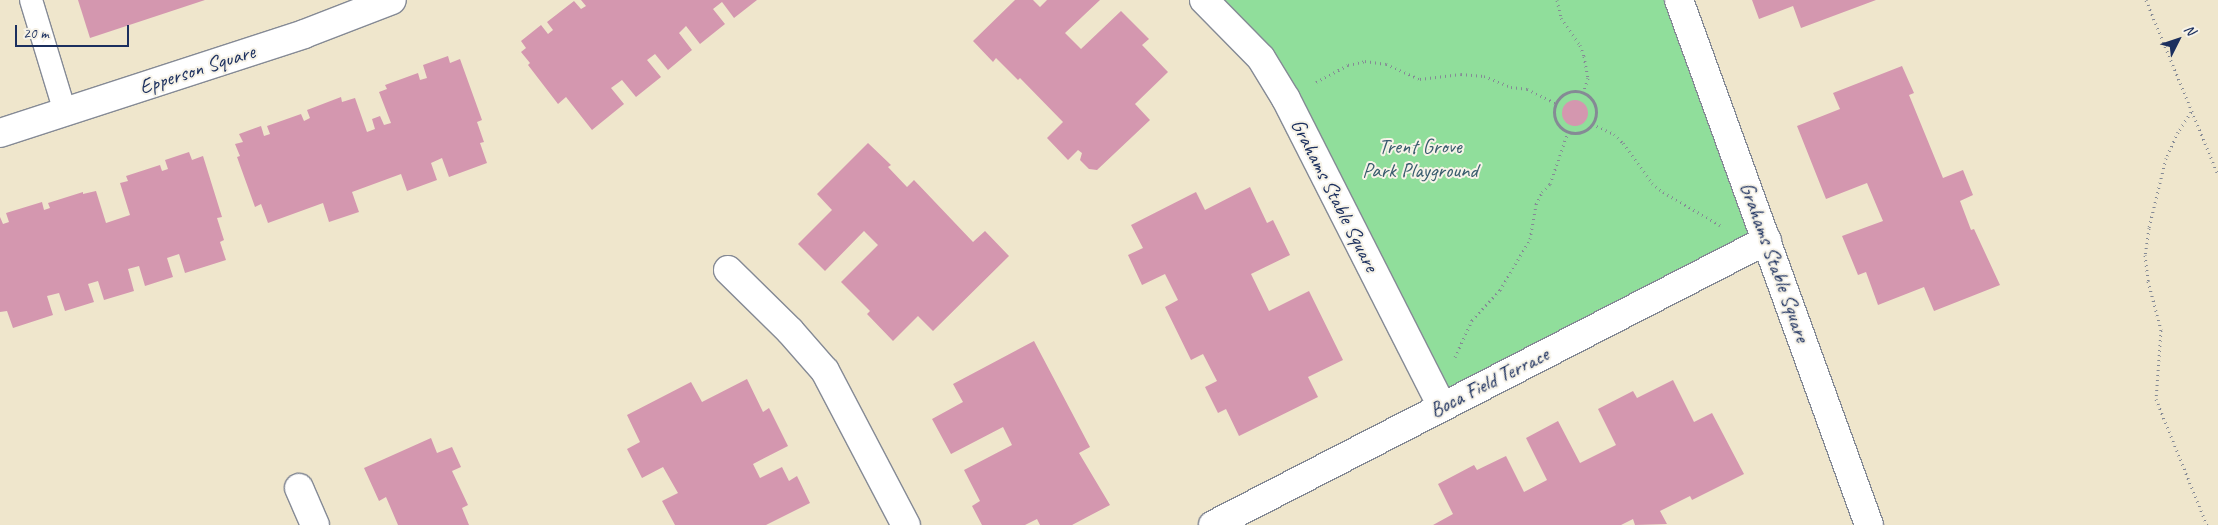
<!DOCTYPE html>
<style>
body{margin:0}
#map{position:relative;width:2218px;height:525px;overflow:hidden;background:#efe6cc;font-family:Caveat,sans-serif}
div>[style]{position:absolute}
.green>*{inset:0;background:#90de9b}
.building>*{inset:0;background:#d497af}
.round{border-radius:50%}
.path>*{height:3px;margin-top:-1.5px;transform-origin:0;background:repeating-linear-gradient(90deg,#858a95 0 1px,transparent 0 5px)}
.path>.ring{margin:-1.5px;padding:0;box-sizing:content-box;background:none;border:3px solid #858a95;border-radius:50%}
.roads{filter:drop-shadow(1px 0 #858a95) drop-shadow(-1px 0 #858a95) drop-shadow(0 1px #858a95) drop-shadow(0 -1px #858a95)}
.service>*{height:22px;margin:-11px;padding:0 11px;transform-origin:11px;border-radius:11px;background:#fff}
.minor>*{height:28px;margin:-14px;padding:0 14px;transform-origin:14px;border-radius:14px;background:#fff}
span{translate:-50% -50%;white-space:nowrap;text-align:center;line-height:1.15;-webkit-text-stroke:4px #f7f3e8;paint-order:stroke}
.street-label{font-size:21px;color:#1b2f5e}
.park-label{font-size:21px;color:#385b6d}
.north{position:absolute;left:2153px;top:15px;width:50px;height:50px;-webkit-text-stroke:4px #f7f3e8;paint-order:stroke;rotate:49deg;font-size:14px;font-weight:700;line-height:20px;text-align:center;color:#1b2f5e}
.north::after{content:'';display:block;margin:auto;width:18px;height:22px;background:#1b2f5e;clip-path:polygon(50% 0,100% 100%,50% 72%,0 100%)}
.scale{position:absolute;left:15px;top:25px;width:114px;height:22px;box-sizing:border-box;border:2px solid #1b2f5e;border-top:0;padding-left:6px;font-size:15px;line-height:18px;white-space:nowrap;color:#1b2f5e;-webkit-text-stroke:4px #f7f3e8;paint-order:stroke}
</style>
<div id="map">
<div class="green">
<div style="clip-path:polygon(1204px 0,1679px 0,1767px 240px,1442px 407px,1286px 99px)"></div>
</div>
<div class="building">
<div style="clip-path:polygon(78px 0,205px 0,90px 38px)"></div>
<div style="clip-path:polygon(581px 0,757px 0,734px 18px,722px 2px,713px 9px,725px 24px,700px 44px,686px 26px,679px 33px,692px 50px,668px 70px,655px 54px,647px 60px,661px 77px,636px 97px,622px 80px,611px 88px,624px 104px,592px 130px,566px 97px,558px 104px,528px 65px,530px 63px,521px 52px,526px 48px,521px 41px,541px 25px,548px 34px,553px 30px,547px 22px,574px 1px,581px 9px,586px 6px)"></div>
<div style="clip-path:polygon(1015px 0,1033px 0,1040px 7px,1047px 0,1100px 0,1065px 33px,1081px 49px,1121px 11px,1149px 39px,1142px 45px,1168px 72px,1135px 104px,1150px 120px,1097px 170px,1089px 169px,1080px 160px,1082px 153px,1078px 150px,1068px 160px,1047px 138px,1063px 122px,1020px 78px,1018px 80px,996px 58px,993px 62px,973px 41px)"></div>
<div style="clip-path:polygon(1752px 0,1876px 0,1801px 28px,1793px 6px,1759px 19px)"></div>
<div style="clip-path:polygon(448px 56px,450px 63px,460px 59px,482px 120px,477px 122px,484px 142px,480px 143px,487px 163px,449px 177px,442px 158px,431px 163px,437px 180px,407px 191px,401px 174px,352px 192px,359px 212px,329px 222px,323px 203px,268px 223px,261px 204px,255px 207px,237px 157px,240px 156px,235px 144px,243px 142px,239px 134px,261px 126px,264px 136px,270px 134px,267px 126px,301px 114px,304px 121px,310px 118px,307px 110px,341px 97px,342px 102px,355px 98px,367px 132px,375px 129px,372px 119px,380px 116px,384px 125px,391px 123px,379px 92px,387px 89px,385px 85px,418px 73px,420px 80px,427px 78px,423px 65px)"></div>
<div style="clip-path:polygon(1902px 66px,1914px 93px,1909px 95px,1943px 178px,1963px 170px,1973px 195px,1960px 201px,1971px 230px,1974px 229px,2000px 285px,1934px 311px,1924px 287px,1878px 305px,1866px 272px,1858px 275px,1842px 236px,1883px 221px,1867px 183px,1826px 199px,1797px 126px,1840px 109px,1833px 93px)"></div>
<div class="round" style="left:1562px;top:100px;width:26px;height:26px"></div>
<div style="clip-path:polygon(868px 143px,891px 165px,888px 167px,907px 187px,914px 180px,973px 242px,985px 231px,1009px 256px,933px 331px,918px 316px,893px 341px,867px 314px,870px 311px,841px 282px,878px 245px,864px 231px,825px 271px,798px 244px,832px 210px,817px 194px)"></div>
<div style="clip-path:polygon(189px 152px,192px 160px,203px 156px,222px 217px,217px 218px,224px 240px,220px 242px,226px 260px,185px 273px,179px 254px,167px 258px,173px 277px,145px 286px,139px 266px,128px 269px,134px 291px,104px 300px,98px 281px,88px 284px,94px 302px,65px 311px,59px 293px,47px 296px,53px 315px,13px 328px,7px 311px,0 312px,0 217px,3px 224px,9px 222px,6px 213px,42px 202px,44px 210px,50px 208px,48px 203px,83px 192px,83px 194px,96px 191px,106px 223px,130px 215px,120px 183px,128px 181px,126px 176px,160px 165px,162px 171px,168px 169px,165px 160px)"></div>
<div style="clip-path:polygon(1250px 187px,1267px 223px,1273px 220px,1290px 255px,1251px 274px,1269px 311px,1309px 291px,1343px 360px,1308px 377px,1318px 397px,1239px 436px,1226px 409px,1218px 413px,1205px 387px,1217px 381px,1203px 354px,1191px 360px,1165px 307px,1178px 300px,1165px 274px,1142px 285px,1128px 255px,1143px 248px,1131px 225px,1196px 192px,1205px 210px)"></div>
<div style="clip-path:polygon(1034px 341px,1090px 447px,1079px 453px,1110px 505px,1072px 525px,1040px 525px,1037px 519px,1025px 525px,982px 525px,972px 506px,980px 501px,964px 470px,1012px 445px,1003px 427px,951px 454px,932px 419px,963px 402px,953px 384px)"></div>
<div style="clip-path:polygon(747px 379px,763px 412px,769px 408px,788px 446px,753px 464px,760px 478px,782px 467px,789px 481px,797px 476px,810px 503px,766px 525px,675px 525px,662px 501px,678px 493px,663px 467px,642px 478px,627px 449px,640px 442px,627px 415px,691px 382px,702px 402px)"></div>
<div style="clip-path:polygon(1673px 380px,1694px 422px,1712px 413px,1744px 474px,1692px 500px,1690px 496px,1660px 511px,1667px 524px,1635px 525px,1633px 519px,1621px 525px,1433px 525px,1453px 514px,1438px 484px,1474px 465px,1477px 470px,1506px 456px,1524px 492px,1547px 480px,1526px 438px,1558px 421px,1580px 463px,1616px 445px,1598px 409px,1633px 391px,1637px 398px)"></div>
<div style="clip-path:polygon(431px 438px,437px 453px,452px 447px,461px 467px,452px 471px,468px 505px,462px 508px,469px 525px,398px 525px,386px 497px,379px 501px,364px 468px)"></div>
</div>
<div class="path">
<div style="left:1557px;top:0;width:18px;rotate:77deg"></div>
<div style="left:1561px;top:18px;width:33px;rotate:55deg"></div>
<div style="left:1580px;top:45px;width:12px;rotate:70deg"></div>
<div style="left:1584px;top:56px;width:22px;rotate:80deg"></div>
<div style="left:1588px;top:78px;width:16px;rotate:108deg"></div>
<div style="left:2146px;top:0;width:189px;rotate:67.6deg"></div>
<div style="left:1316px;top:82px;width:36px;rotate:-28deg"></div>
<div style="left:1348px;top:65px;width:17px;rotate:-13deg"></div>
<div style="left:1365px;top:61px;width:21px;rotate:8deg"></div>
<div style="left:1386px;top:64px;width:37px;rotate:24deg"></div>
<div style="left:1420px;top:79px;width:41px;rotate:-7deg"></div>
<div style="left:1461px;top:74px;width:23px;rotate:5deg"></div>
<div style="left:1484px;top:76px;width:29px;rotate:22deg"></div>
<div style="left:1511px;top:87px;width:16px;rotate:7deg"></div>
<div style="left:1527px;top:89px;width:32px;rotate:26deg"></div>
<div class="ring" style="left:1554px;top:91px;width:39px;height:39px"></div>
<div style="left:2191px;top:112px;width:24px;rotate:123deg"></div>
<div style="left:2178px;top:132px;width:29px;rotate:115deg"></div>
<div style="left:2166px;top:158px;width:72px;rotate:103.7deg"></div>
<div style="left:2149px;top:228px;width:27px;rotate:98deg"></div>
<div style="left:2145px;top:255px;width:26px;rotate:83deg"></div>
<div style="left:2148px;top:281px;width:51px;rotate:75.1deg"></div>
<div style="left:2161px;top:330px;width:69px;rotate:94.1deg"></div>
<div style="left:2156px;top:399px;width:136px;rotate:68deg"></div>
<div style="left:1592px;top:124px;width:24px;rotate:24deg"></div>
<div style="left:1614px;top:134px;width:13px;rotate:45deg"></div>
<div style="left:1623px;top:143px;width:49px;rotate:54.1deg"></div>
<div style="left:1652px;top:183px;width:14px;rotate:39deg"></div>
<div style="left:1663px;top:192px;width:66px;rotate:30.1deg"></div>
<div style="left:1455px;top:357px;width:41px;rotate:-65.3deg"></div>
<div style="left:1472px;top:320px;width:41px;rotate:-47deg"></div>
<div style="left:1500px;top:290px;width:59px;rotate:-59.5deg"></div>
<div style="left:1530px;top:239px;width:36px;rotate:-80deg"></div>
<div style="left:1536px;top:204px;width:13px;rotate:-63deg"></div>
<div style="left:1542px;top:192px;width:11px;rotate:-45deg"></div>
<div style="left:1550px;top:184px;width:55px;rotate:-70.9deg"></div>
</div>
<div class="roads">
<div class="service">
<div style="left:31px;top:0;width:117px;rotate:73.1deg"></div>
</div>
<div class="minor">
<div style="left:1204px;top:0;width:81px;rotate:45.5deg"></div>
<div style="left:1261px;top:58px;width:48px;rotate:58.6deg"></div>
<div style="left:1286px;top:99px;width:345px;rotate:63.1deg"></div>
<div style="left:1679px;top:0;width:558px;rotate:70.1deg"></div>
<div style="left:0;top:133px;width:320px;rotate:-18deg"></div>
<div style="left:304px;top:34px;width:94px;rotate:-21.1deg"></div>
<div style="left:728px;top:270px;width:87px;rotate:44.5deg"></div>
<div style="left:790px;top:331px;width:53px;rotate:48.8deg"></div>
<div style="left:825px;top:371px;width:174px;rotate:62.3deg"></div>
<div style="left:299px;top:488px;width:40px;rotate:66.6deg"></div>
<div style="left:1213px;top:525px;width:623px;rotate:-27.22deg"></div>
</div>
</div>
<div class="street-label">
<span style="left:197px;top:69px;rotate:-18deg">Epperson Square</span>
<span style="left:1335px;top:195px;rotate:63deg">Grahams Stable Square</span>
<span style="left:1775px;top:262px;rotate:70deg">Grahams Stable Square</span>
<span style="left:1489px;top:382px;rotate:-27deg">Boca Field Terrace</span>
</div>
<div class="park-label">
<span style="left:1420px;top:158px">Trent Grove<br>Park Playground</span>
</div>
<div class="north">N</div>
<div class="scale">20 m</div>
</div>
